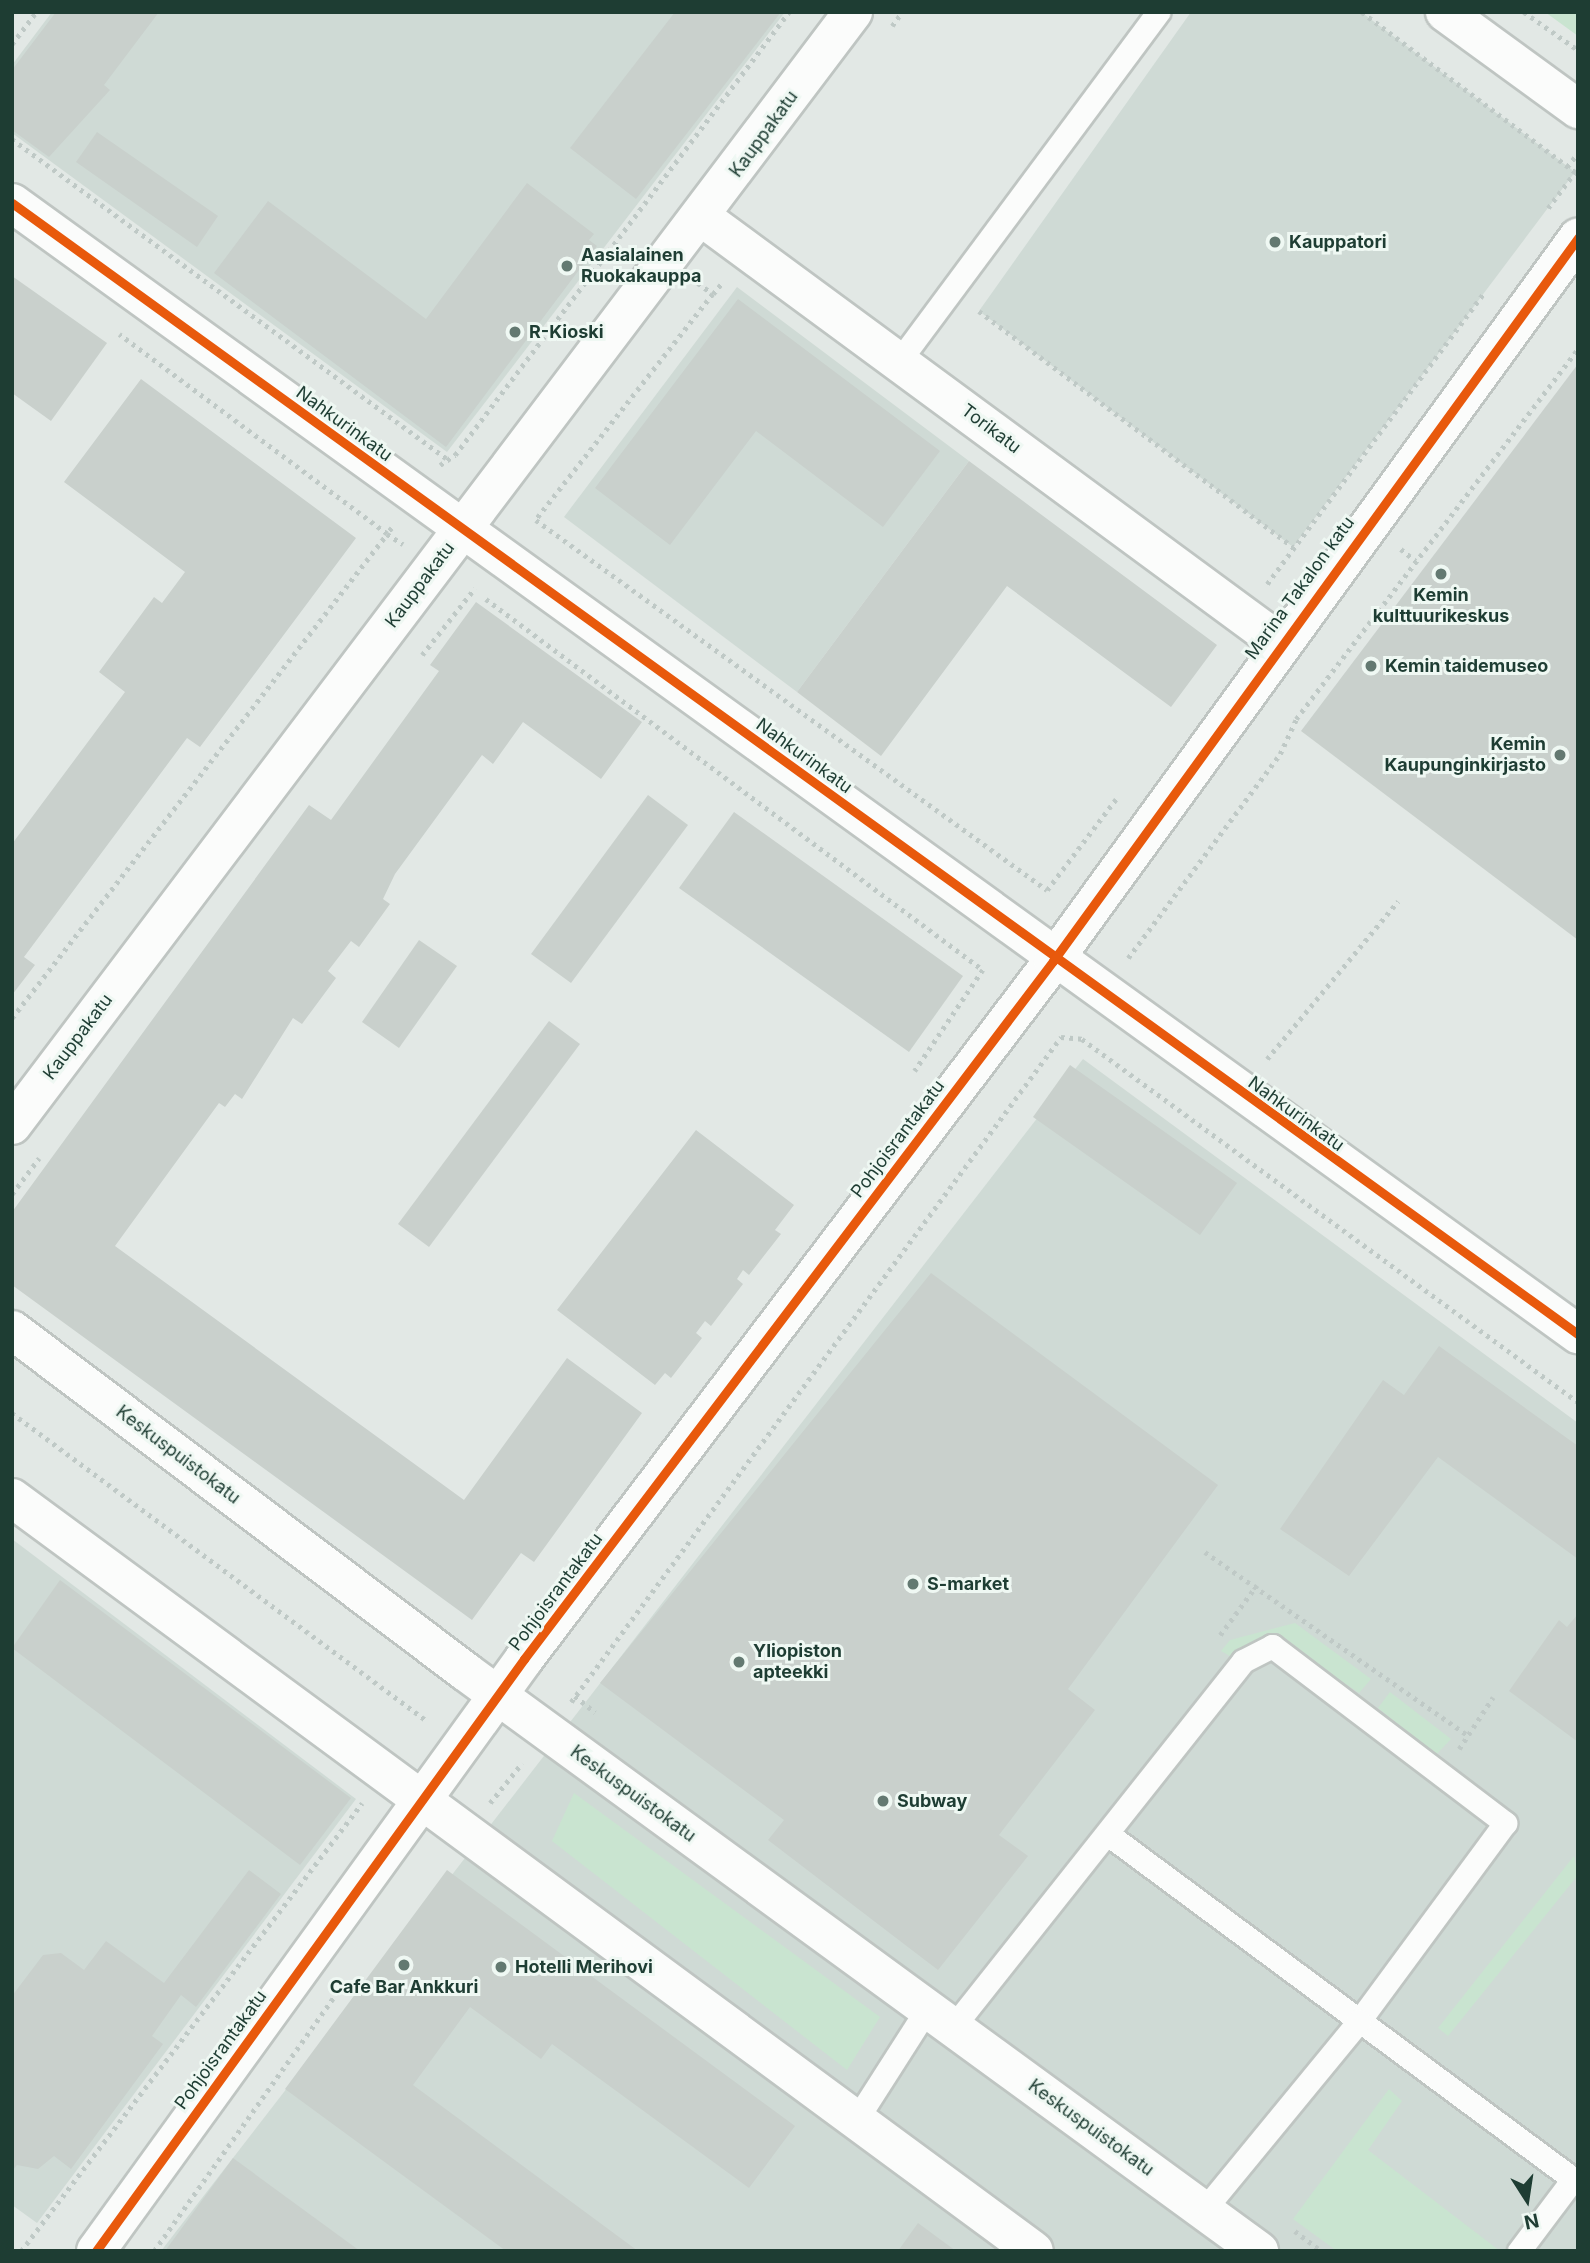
<!DOCTYPE html>
<style>
body{margin:0}
#map{position:relative;width:1590px;height:2263px;overflow:hidden;background:#e2e8e5;font-family:Inter,sans-serif}
div>[style]{position:absolute}
.built>*{inset:0;background:#cfdad5}
.green>*{inset:0;background:#c9e4d0}
.building>*{inset:0;background:#c9d0cc}
.path>*{height:4.5px;margin-top:-2.25px;transform-origin:0;background:repeating-linear-gradient(90deg,#bfc9c6 0 3.5px,transparent 0 8.5px)}
.roads{filter:drop-shadow(2px 0 #bfc5c2) drop-shadow(-2px 0 #bfc5c2) drop-shadow(0 2px #bfc5c2) drop-shadow(0 -2px #bfc5c2)}
.service>*{height:23px;margin:-11.5px;padding:0 11.5px;transform-origin:11.5px;border-radius:11.5px;background:#fbfcfb}
.minor>*{height:38px;margin:-19px;padding:0 19px;transform-origin:19px;border-radius:19px;background:#fbfcfb}
.cycleway>*{height:9px;margin:-4.5px;padding:0 4.5px;transform-origin:4.5px;border-radius:4.5px;background:#e8590c}
.dots>*{width:19px;height:19px;translate:-50% -50%;box-sizing:border-box;border:4px solid #eff8f3;border-radius:50%}
span{translate:-50% -50%;white-space:nowrap;text-align:center;line-height:1.15;-webkit-text-stroke:6px #eff8f3;paint-order:stroke}
.street-label{font-size:18px;color:#1e3d33}
.poi-label{font-size:18px;color:#1e3d33;font-weight:700}
.left{translate:0 -50%;text-align:left}
.right{translate:-100% -50%;text-align:right}
.frame{position:absolute;inset:0;border:14px solid #1e3d33;pointer-events:none}
.north{position:absolute;left:1492px;top:2165px;width:70px;height:70px;-webkit-text-stroke:5px #eff8f3;paint-order:stroke;rotate:168deg;font-size:19px;font-weight:700;line-height:28px;text-align:center;color:#1e3d33}
.north::after{content:'';display:block;margin:auto;width:24px;height:32px;background:#1e3d33;clip-path:polygon(50% 0,100% 100%,50% 72%,0 100%)}
</style>
<div id="map">
<div class="built">
<div style="clip-path:polygon(52px 12px,785px 12px,447px 452px,12px 133px,12px 65px)"></div>
<div style="clip-path:polygon(1191px 12px,1361px 12px,1575px 172px,1293px 547px,979px 311px)"></div>
<div style="clip-path:polygon(737px 287px,969px 461px,797px 692px,564px 517px)"></div>
<div style="clip-path:polygon(1083px 1059px,1578px 1423px,1578px 2251px,161px 2251px)"></div>
<div style="clip-path:polygon(12px 1539px,356px 1799px,37px 2223px,12px 2205px)"></div>
</div>
<div class="green">
<div style="clip-path:polygon(1545px 12px,1578px 12px,1578px 36px)"></div>
<div style="clip-path:polygon(1295px 1623px,1371px 1679px,1359px 1693px,1276px 1638px,1235px 1659px,1221px 1651px,1230px 1640px)"></div>
<div style="clip-path:polygon(1390px 1692px,1451px 1739px,1436px 1755px,1378px 1708px)"></div>
<div style="clip-path:polygon(574px 1793px,880px 2017px,847px 2070px,552px 1841px)"></div>
<div style="clip-path:polygon(1574px 1856px,1578px 1875px,1448px 2036px,1438px 2028px)"></div>
<div style="clip-path:polygon(1389px 2089px,1402px 2101px,1368px 2150px,1500px 2251px,1337px 2251px,1293px 2219px)"></div>
</div>
<div class="building">
<div style="clip-path:polygon(56px 12px,159px 12px,104px 85px,110px 90px,49px 157px,12px 130px,12px 70px)"></div>
<div style="clip-path:polygon(675px 12px,781px 12px,636px 199px,570px 148px)"></div>
<div style="clip-path:polygon(97px 132px,218px 216px,197px 247px,76px 162px)"></div>
<div style="clip-path:polygon(527px 183px,594px 234px,589px 240px,597px 246px,446px 447px,214px 273px,268px 201px,426px 319px)"></div>
<div style="clip-path:polygon(12px 276px,107px 343px,51px 421px,12px 393px)"></div>
<div style="clip-path:polygon(738px 299px,940px 451px,883px 527px,756px 431px,670px 545px,595px 488px)"></div>
<div style="clip-path:polygon(1578px 364px,1578px 940px,1301px 731px)"></div>
<div style="clip-path:polygon(141px 379px,356px 538px,200px 747px,187px 738px,24px 957px,35px 965px,12px 995px,12px 844px,125px 692px,99px 672px,154px 597px,162px 603px,185px 572px,64px 482px)"></div>
<div style="clip-path:polygon(969px 461px,1217px 645px,1171px 707px,1007px 586px,881px 756px,797px 692px)"></div>
<div style="clip-path:polygon(476px 602px,642px 722px,601px 779px,523px 722px,493px 764px,482px 755px,395px 874px,383px 899px,390px 904px,359px 947px,351px 941px,328px 971px,336px 978px,302px 1024px,293px 1018px,242px 1099px,235px 1094px,225px 1107px,219px 1103px,115px 1246px,464px 1500px,567px 1358px,642px 1413px,534px 1562px,521px 1553px,472px 1620px,12px 1285px,12px 1212px,309px 805px,331px 820px,439px 671px,430px 665px)"></div>
<div style="clip-path:polygon(648px 795px,688px 825px,571px 983px,531px 954px)"></div>
<div style="clip-path:polygon(734px 812px,963px 976px,909px 1052px,679px 888px)"></div>
<div style="clip-path:polygon(419px 940px,457px 966px,399px 1048px,362px 1022px)"></div>
<div style="clip-path:polygon(549px 1021px,580px 1044px,429px 1247px,398px 1224px)"></div>
<div style="clip-path:polygon(1070px 1065px,1237px 1183px,1200px 1235px,1033px 1117px)"></div>
<div style="clip-path:polygon(696px 1130px,794px 1205px,775px 1230px,781px 1234px,749px 1275px,743px 1270px,737px 1279px,743px 1284px,711px 1326px,705px 1321px,696px 1333px,702px 1338px,671px 1378px,665px 1373px,655px 1385px,557px 1310px)"></div>
<div style="clip-path:polygon(931px 1273px,1218px 1485px,1068px 1689px,1095px 1710px,999px 1835px,1028px 1856px,938px 1970px,768px 1840px,784px 1820px,600px 1683px)"></div>
<div style="clip-path:polygon(1439px 1346px,1578px 1446px,1578px 1559px,1438px 1457px,1349px 1576px,1280px 1529px,1383px 1380px,1404px 1395px)"></div>
<div style="clip-path:polygon(60px 1580px,351px 1798px,300px 1865px,12px 1648px)"></div>
<div style="clip-path:polygon(1578px 1614px,1578px 1742px,1509px 1691px,1559px 1620px,1567px 1627px)"></div>
<div style="clip-path:polygon(249px 1870px,281px 1894px,196px 2007px,181px 1995px,152px 2036px,163px 2044px,71px 2169px,54px 2156px,38px 2169px,17px 2165px,12px 2171px,12px 1996px,43px 1955px,61px 1953px,84px 1970px,106px 1941px,164px 1983px)"></div>
<div style="clip-path:polygon(447px 1870px,795px 2126px,749px 2188px,552px 2044px,541px 2059px,470px 2007px,413px 2085px,638px 2251px,506px 2251px,285px 2089px)"></div>
<div style="clip-path:polygon(233px 2158px,360px 2251px,165px 2251px)"></div>
<div style="clip-path:polygon(918px 2223px,956px 2251px,898px 2251px)"></div>
</div>
<div class="path">
<div style="left:1362px;top:12px;width:270px;rotate:36.9deg"></div>
<div style="left:1524px;top:12px;width:66px;rotate:35.1deg"></div>
<div style="left:892px;top:26px;width:17px;rotate:-54deg"></div>
<div style="left:12px;top:44px;width:40px;rotate:-53deg"></div>
<div style="left:12px;top:139px;width:539px;rotate:36.32deg"></div>
<div style="left:1567px;top:167px;width:18px;rotate:-52deg"></div>
<div style="left:1548px;top:208px;width:45px;rotate:-53.1deg"></div>
<div style="left:698px;top:283px;width:19px;rotate:36deg"></div>
<div style="left:713px;top:294px;width:14px;rotate:-51deg"></div>
<div style="left:713px;top:294px;width:287px;rotate:128.1deg"></div>
<div style="left:536px;top:520px;width:631px;rotate:35.91deg"></div>
<div style="left:1047px;top:890px;width:114px;rotate:-52.8deg"></div>
<div style="left:979px;top:311px;width:393px;rotate:36.9deg"></div>
<div style="left:440px;top:465px;width:18px;rotate:-34deg"></div>
<div style="left:455px;top:455px;width:555px;rotate:-52.99deg"></div>
<div style="left:392px;top:528px;width:8px;rotate:130deg"></div>
<div style="left:387px;top:534px;width:19px;rotate:32deg"></div>
<div style="left:1401px;top:549px;width:19px;rotate:39deg"></div>
<div style="left:1267px;top:584px;width:363px;rotate:-53.3deg"></div>
<div style="left:486px;top:599px;width:620px;rotate:36.74deg"></div>
<div style="left:983px;top:970px;width:122px;rotate:124deg"></div>
<div style="left:422px;top:655px;width:85px;rotate:-51.7deg"></div>
<div style="left:1128px;top:958px;width:254px;rotate:-53.3deg"></div>
<div style="left:1280px;top:754px;width:38px;rotate:-65deg"></div>
<div style="left:1296px;top:719px;width:465px;rotate:-52.7deg"></div>
<div style="left:12px;top:1018px;width:612px;rotate:-52.23deg"></div>
<div style="left:387px;top:534px;width:334px;rotate:-143.3deg"></div>
<div style="left:1267px;top:1059px;width:205px;rotate:-50.3deg"></div>
<div style="left:12px;top:1194px;width:45px;rotate:-53.1deg"></div>
<div style="left:12px;top:1413px;width:517px;rotate:36.58deg"></div>
<div style="left:1205px;top:1552px;width:320px;rotate:34.9deg"></div>
<div style="left:1220px;top:1635px;width:62px;rotate:-53.5deg"></div>
<div style="left:575px;top:1696px;width:26px;rotate:39deg"></div>
<div style="left:571px;top:1702px;width:826px;rotate:-53.62deg"></div>
<div style="left:1061px;top:1037px;width:21px;rotate:5deg"></div>
<div style="left:1082px;top:1039px;width:615px;rotate:36.2deg"></div>
<div style="left:1459px;top:1749px;width:62px;rotate:-56.8deg"></div>
<div style="left:490px;top:1803px;width:51px;rotate:-51.3deg"></div>
<div style="left:1295px;top:2231px;width:34px;rotate:37deg"></div>
<div style="left:21px;top:2251px;width:563px;rotate:-52.72deg"></div>
<div style="left:154px;top:2251px;width:331px;rotate:-54.7deg"></div>
</div>
<div class="roads">
<div class="service">
<div style="left:899px;top:361px;width:435px;rotate:-53.4deg"></div>
<div style="left:1109px;top:1835px;width:578px;rotate:36.55deg"></div>
<div style="left:1573px;top:2179px;width:90px;rotate:126.9deg"></div>
<div style="left:953px;top:2027px;width:467px;rotate:-51.6deg"></div>
<div style="left:1243px;top:1661px;width:33px;rotate:-27deg"></div>
<div style="left:1272px;top:1646px;width:293px;rotate:37.2deg"></div>
<div style="left:1505px;top:1823px;width:246px;rotate:126.4deg"></div>
<div style="left:1359px;top:2021px;width:244px;rotate:129.4deg"></div>
<div style="left:856px;top:2120px;width:132px;rotate:-57.4deg"></div>
</div>
<div class="minor">
<div style="left:1445px;top:12px;width:165px;rotate:36.1deg"></div>
<div style="left:12px;top:203px;width:1932px;rotate:35.84deg"></div>
<div style="left:703px;top:218px;width:715px;rotate:36.36deg"></div>
<div style="left:12px;top:1125px;width:1395px;rotate:-52.92deg"></div>
<div style="left:12px;top:1330px;width:568px;rotate:36.99deg"></div>
<div style="left:466px;top:1672px;width:982px;rotate:36.13deg"></div>
<div style="left:12px;top:1498px;width:1269px;rotate:36.38deg"></div>
<div style="left:96px;top:2251px;width:731px;rotate:-54.13deg"></div>
<div style="left:524px;top:1659px;width:876px;rotate:-52.84deg"></div>
<div style="left:1053px;top:961px;width:894px;rotate:-54.02deg"></div>
</div>
</div>
<div class="cycleway">
<div style="left:12px;top:203px;width:1932px;rotate:35.84deg"></div>
<div style="left:96px;top:2251px;width:731px;rotate:-54.13deg"></div>
<div style="left:524px;top:1659px;width:876px;rotate:-52.84deg"></div>
<div style="left:1053px;top:961px;width:894px;rotate:-54.02deg"></div>
</div>
<div class="dots">
<div style="left:1275px;top:242px;background:#637971"></div>
<div style="left:567px;top:266px;background:#637971"></div>
<div style="left:515px;top:332px;background:#637971"></div>
<div style="left:1441px;top:574px;background:#637971"></div>
<div style="left:1371px;top:666px;background:#637971"></div>
<div style="left:1560px;top:755px;background:#637971"></div>
<div style="left:913px;top:1584px;background:#637971"></div>
<div style="left:739px;top:1662px;background:#637971"></div>
<div style="left:883px;top:1801px;background:#637971"></div>
<div style="left:404px;top:1965px;background:#637971"></div>
<div style="left:501px;top:1967px;background:#637971"></div>
</div>
<div class="street-label">
<span style="left:764px;top:134px;rotate:-54deg">Kauppakatu</span>
<span style="left:344px;top:424px;rotate:36deg">Nahkurinkatu</span>
<span style="left:991px;top:429px;rotate:37deg">Torikatu</span>
<span style="left:420px;top:585px;rotate:-53deg">Kauppakatu</span>
<span style="left:1300px;top:588px;rotate:-54deg">Marina Takalon katu</span>
<span style="left:804px;top:756px;rotate:36deg">Nahkurinkatu</span>
<span style="left:78px;top:1037px;rotate:-53deg">Kauppakatu</span>
<span style="left:1296px;top:1114px;rotate:36deg">Nahkurinkatu</span>
<span style="left:898px;top:1139px;rotate:-53deg">Pohjoisrantakatu</span>
<span style="left:178px;top:1455px;rotate:37deg">Keskuspuistokatu</span>
<span style="left:556px;top:1592px;rotate:-53deg">Pohjoisrantakatu</span>
<span style="left:633px;top:1794px;rotate:36deg">Keskuspuistokatu</span>
<span style="left:221px;top:2050px;rotate:-54deg">Pohjoisrantakatu</span>
<span style="left:1091px;top:2128px;rotate:36deg">Keskuspuistokatu</span>
</div>
<div class="poi-label">
<span class="left" style="left:1289px;top:242px">Kauppatori</span>
<span class="left" style="left:581px;top:266px">Aasialainen<br>Ruokakauppa</span>
<span class="left" style="left:529px;top:332px">R-Kioski</span>
<span style="left:1441px;top:606px">Kemin<br>kulttuurikeskus</span>
<span class="left" style="left:1385px;top:666px">Kemin taidemuseo</span>
<span class="right" style="left:1546px;top:755px">Kemin<br>Kaupunginkirjasto</span>
<span class="left" style="left:927px;top:1584px">S-market</span>
<span class="left" style="left:753px;top:1662px">Yliopiston<br>apteekki</span>
<span class="left" style="left:897px;top:1801px">Subway</span>
<span class="left" style="left:515px;top:1967px">Hotelli Merihovi</span>
<span style="left:404px;top:1987px">Cafe Bar Ankkuri</span>
</div>
<div class="frame"></div>
<div class="north">N</div>
</div>
